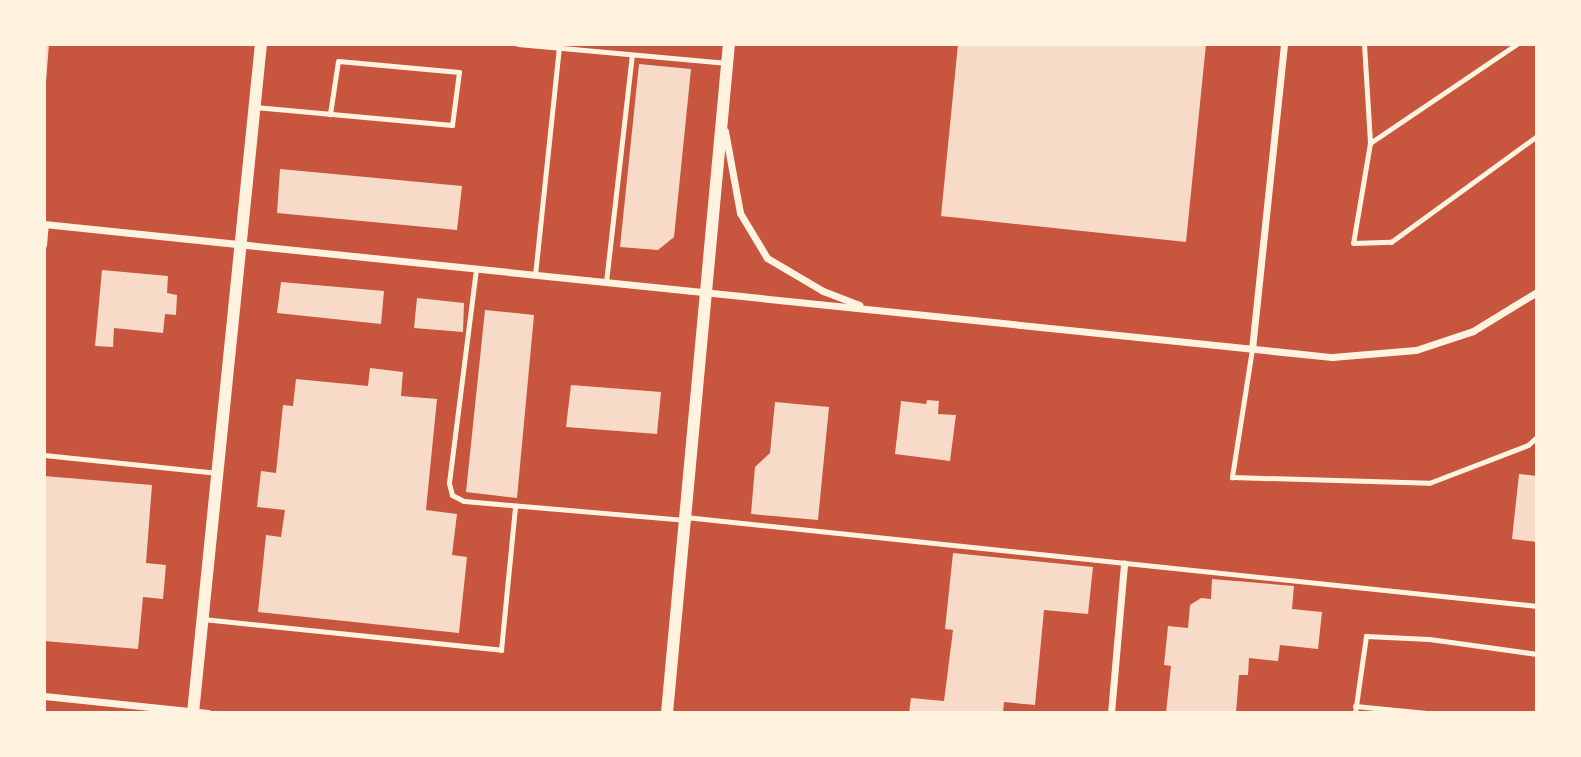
<!DOCTYPE html>
<style>
body{margin:0}
#map{position:relative;width:1581px;height:757px;overflow:hidden;background:#c8553d;font-family:Karla,sans-serif}
div>[style]{position:absolute}
.building>*{inset:0;background:#f7dbc8}
.service>*{height:5px;margin:-2.5px;padding:0 2.5px;transform-origin:2.5px;border-radius:2.5px;background:#fff3e0}
.minor>*{height:7px;margin:-3.5px;padding:0 3.5px;transform-origin:3.5px;border-radius:3.5px;background:#fff3e0}
.tertiary>*{height:12px;margin:-6px;padding:0 6px;transform-origin:6px;border-radius:6px;background:#fff3e0}
span{translate:-50% -50%;white-space:nowrap;text-align:center;line-height:1.15;-webkit-text-stroke:6px #fff3e0;paint-order:stroke}
.frame{position:absolute;inset:0;border:46px solid #fff3e0;pointer-events:none}
</style>
<div id="map">
<div class="building">
<div style="clip-path:polygon(44px 44px,49px 44px,46px 82px,44px 82px)"></div>
<div style="clip-path:polygon(958px 44px,1206px 44px,1186px 242px,941px 216px)"></div>
<div style="clip-path:polygon(639px 64px,691px 69px,674px 237px,658px 250px,620px 247px)"></div>
<div style="clip-path:polygon(280px 169px,462px 186px,457px 230px,277px 213px)"></div>
<div style="clip-path:polygon(102px 270px,168px 276px,167px 293px,177px 295px,176px 315px,165px 314px,163px 333px,114px 328px,113px 347px,95px 346px)"></div>
<div style="clip-path:polygon(281px 282px,384px 291px,381px 324px,277px 313px)"></div>
<div style="clip-path:polygon(417px 298px,464px 303px,463px 332px,414px 328px)"></div>
<div style="clip-path:polygon(485px 310px,534px 315px,517px 498px,466px 492px)"></div>
<div style="clip-path:polygon(370px 368px,403px 372px,401px 396px,437px 399px,426px 510px,457px 514px,452px 555px,467px 557px,459px 633px,258px 612px,266px 535px,281px 537px,285px 510px,257px 507px,261px 471px,276px 473px,283px 405px,293px 406px,296px 379px,368px 386px)"></div>
<div style="clip-path:polygon(571px 385px,661px 392px,657px 434px,566px 427px)"></div>
<div style="clip-path:polygon(927px 400px,939px 401px,938px 414px,956px 415px,950px 461px,895px 454px,901px 401px,926px 404px)"></div>
<div style="clip-path:polygon(775px 402px,829px 407px,818px 520px,751px 514px,755px 467px,770px 453px)"></div>
<div style="clip-path:polygon(1519px 474px,1537px 476px,1537px 542px,1512px 539px)"></div>
<div style="clip-path:polygon(44px 476px,152px 485px,146px 563px,166px 565px,163px 599px,143px 597px,138px 649px,44px 641px)"></div>
<div style="clip-path:polygon(953px 553px,1093px 567px,1088px 614px,1044px 610px,1035px 705px,1004px 702px,1003px 713px,909px 713px,911px 698px,944px 701px,953px 630px,945px 629px)"></div>
<div style="clip-path:polygon(1212px 579px,1294px 586px,1292px 609px,1322px 612px,1318px 649px,1280px 645px,1278px 661px,1249px 658px,1248px 675px,1239px 675px,1236px 713px,1166px 713px,1171px 666px,1164px 665px,1168px 626px,1188px 628px,1190px 605px,1201px 598px,1211px 599px)"></div>
</div>
<div class="service">
<div style="left:518px;top:44px;width:210px;rotate:5.2deg"></div>
<div style="left:1364px;top:44px;width:99px;rotate:86.5deg"></div>
<div style="left:1370px;top:143px;width:101px;rotate:99.6deg"></div>
<div style="left:1353px;top:243px;width:38px;rotate:-2deg"></div>
<div style="left:1391px;top:242px;width:180px;rotate:-36deg"></div>
<div style="left:255px;top:107px;width:198px;rotate:5.2deg"></div>
<div style="left:452px;top:125px;width:53px;rotate:-82.5deg"></div>
<div style="left:459px;top:72px;width:121px;rotate:-174.8deg"></div>
<div style="left:338px;top:61px;width:54px;rotate:98.6deg"></div>
<div style="left:1370px;top:143px;width:177px;rotate:-34deg"></div>
<div style="left:44px;top:245px;width:21px;rotate:-85deg"></div>
<div style="left:476px;top:269px;width:216px;rotate:97.2deg"></div>
<div style="left:449px;top:483px;width:12px;rotate:76deg"></div>
<div style="left:452px;top:495px;width:13px;rotate:27deg"></div>
<div style="left:464px;top:501px;width:221px;rotate:4.9deg"></div>
<div style="left:535px;top:275px;width:228px;rotate:-84deg"></div>
<div style="left:606px;top:282px;width:228px;rotate:-83.5deg"></div>
<div style="left:1252px;top:349px;width:130px;rotate:98.9deg"></div>
<div style="left:1232px;top:477px;width:197px;rotate:1.7deg"></div>
<div style="left:1429px;top:483px;width:106px;rotate:-21deg"></div>
<div style="left:1528px;top:445px;width:12px;rotate:-42deg"></div>
<div style="left:44px;top:455px;width:175px;rotate:5.9deg"></div>
<div style="left:685px;top:517px;width:857px;rotate:5.96deg"></div>
<div style="left:203px;top:619px;width:300px;rotate:5.9deg"></div>
<div style="left:501px;top:650px;width:145px;rotate:-84.4deg"></div>
<div style="left:1355px;top:706px;width:72px;rotate:5.6deg"></div>
<div style="left:1355px;top:713px;width:78px;rotate:-81.9deg"></div>
<div style="left:1366px;top:636px;width:63px;rotate:2.7deg"></div>
<div style="left:1429px;top:639px;width:109px;rotate:7.9deg"></div>
</div>
<div class="minor">
<div style="left:725px;top:131px;width:83px;rotate:79.6deg"></div>
<div style="left:740px;top:213px;width:52px;rotate:59deg"></div>
<div style="left:767px;top:258px;width:65px;rotate:30.5deg"></div>
<div style="left:823px;top:291px;width:39px;rotate:21deg"></div>
<div style="left:44px;top:224px;width:1295px;rotate:5.9deg"></div>
<div style="left:1332px;top:357px;width:84px;rotate:-4.8deg"></div>
<div style="left:1416px;top:350px;width:60px;rotate:-18.4deg"></div>
<div style="left:1473px;top:331px;width:75px;rotate:-31.4deg"></div>
<div style="left:1252px;top:349px;width:307px;rotate:-84deg"></div>
<div style="left:44px;top:696px;width:165px;rotate:5.9deg"></div>
<div style="left:1111px;top:713px;width:150px;rotate:-85deg"></div>
</div>
<div class="tertiary">
<div style="left:193px;top:713px;width:672px;rotate:-84.2deg"></div>
<div style="left:667px;top:713px;width:672px;rotate:-84.71deg"></div>
</div>
<div class="frame"></div>
</div>
